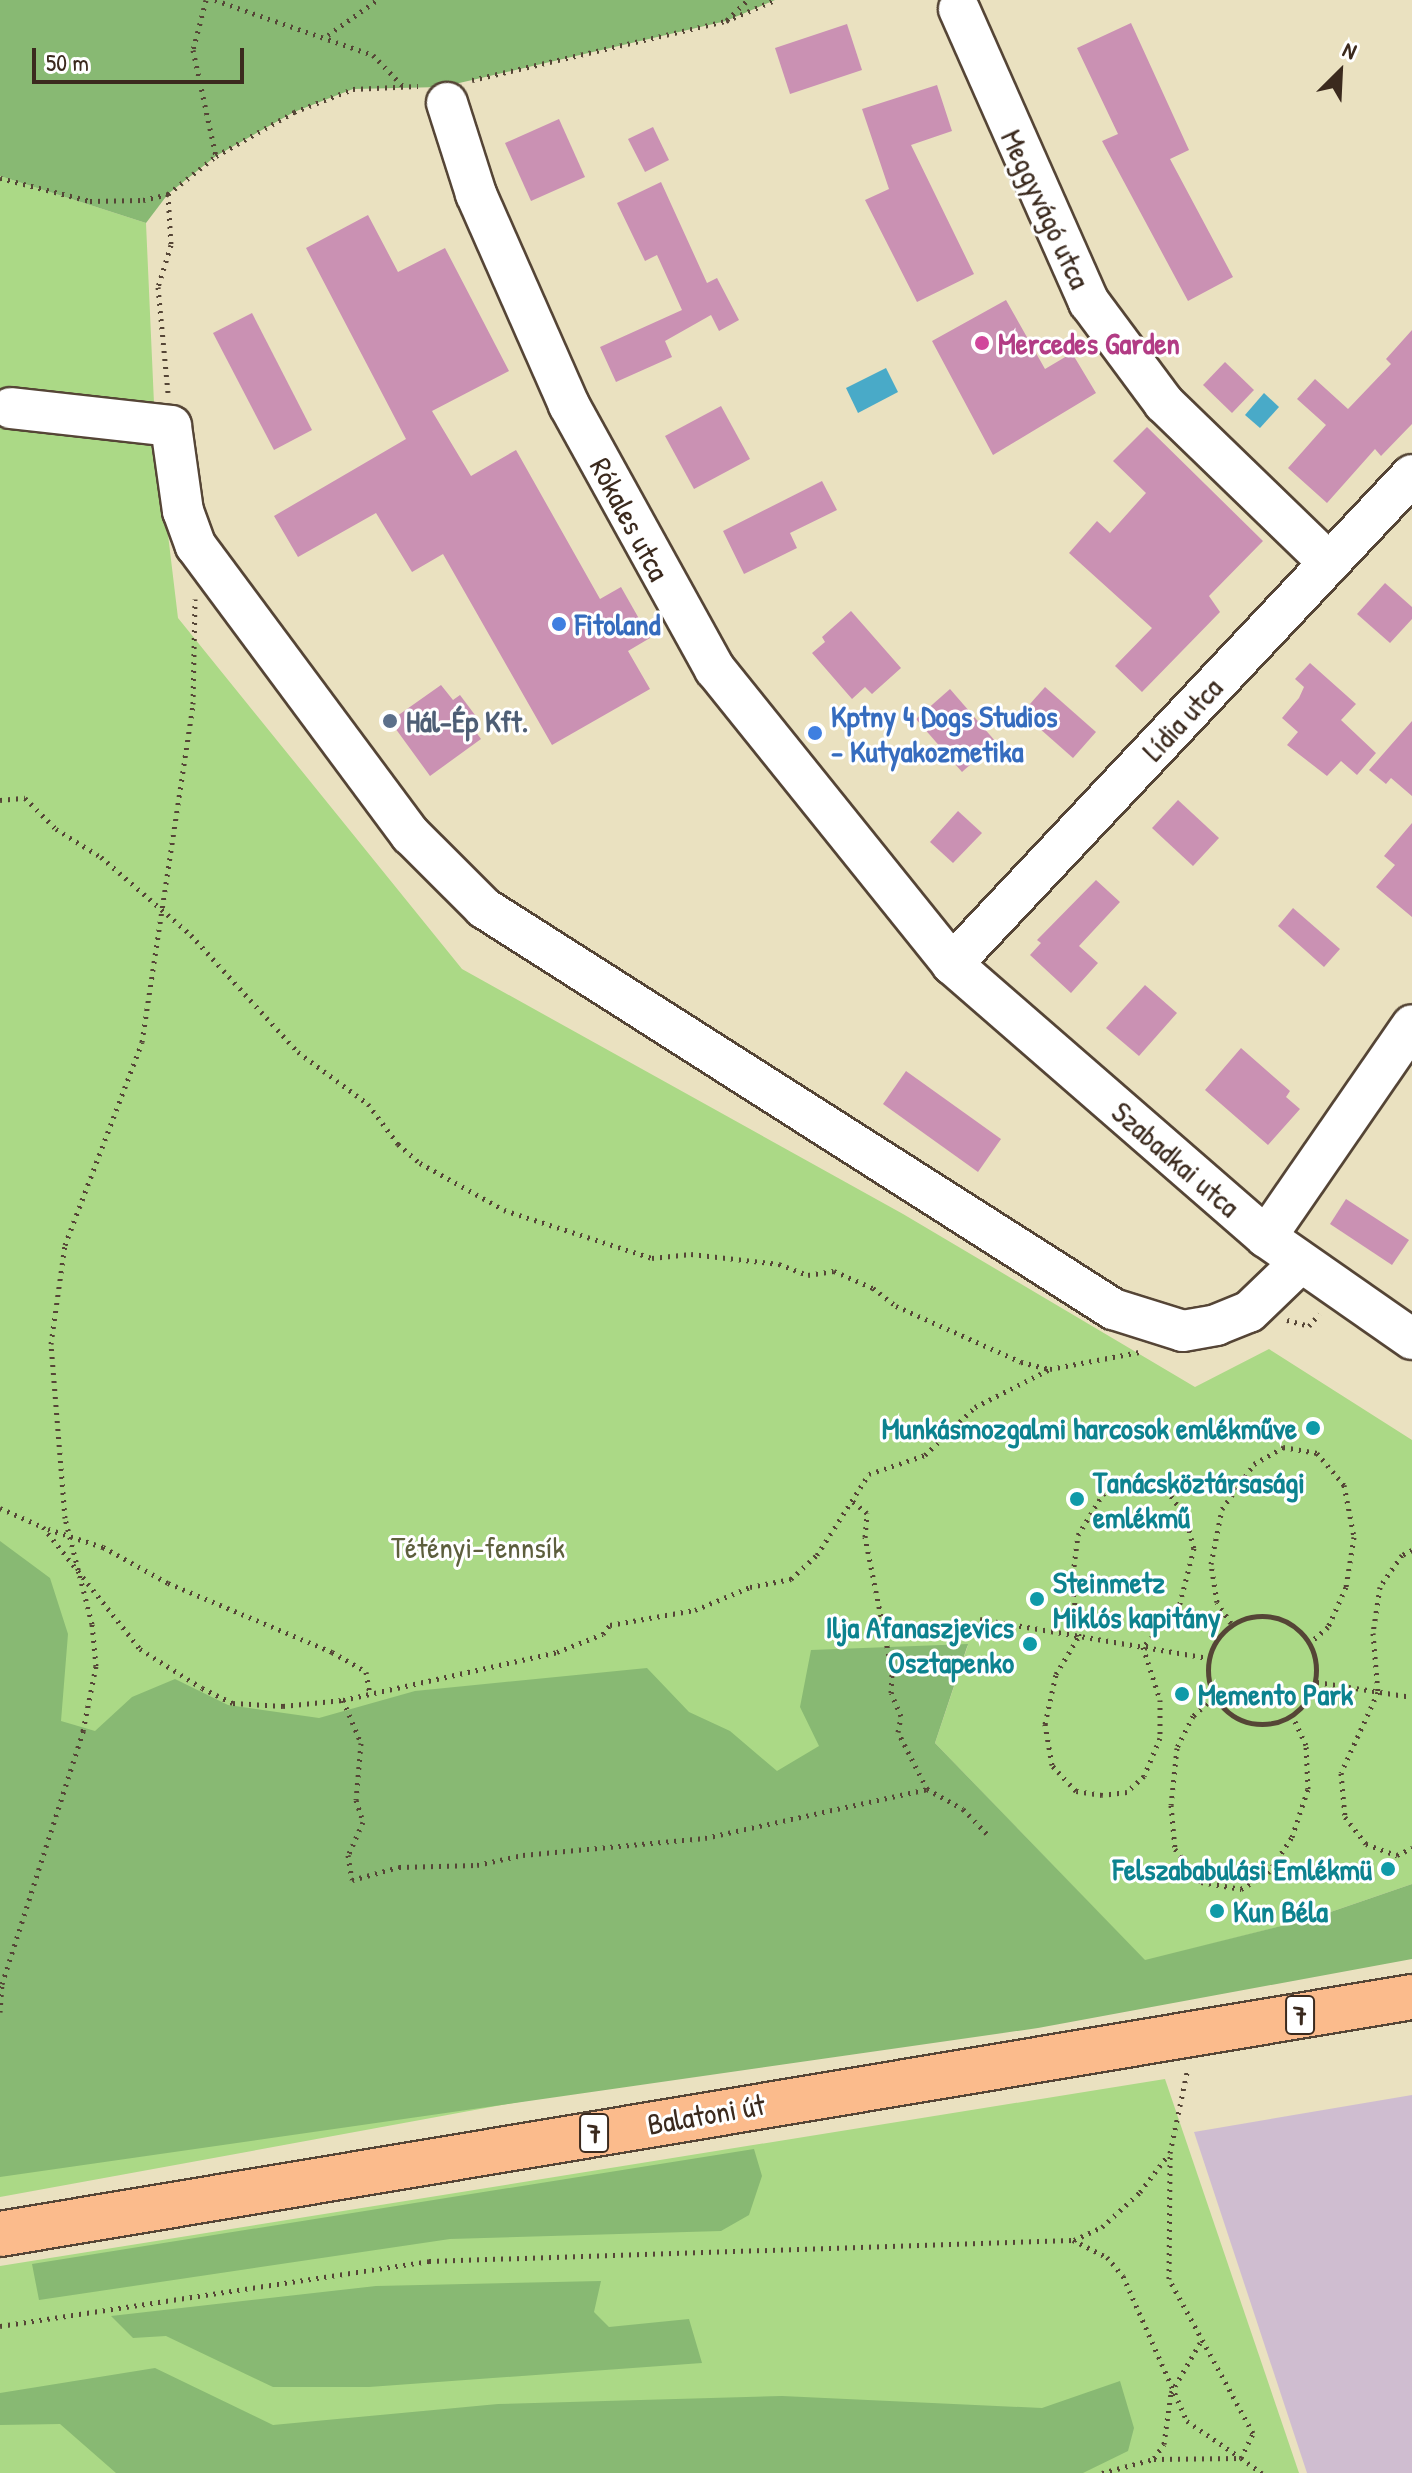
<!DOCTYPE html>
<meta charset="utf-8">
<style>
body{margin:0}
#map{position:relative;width:1412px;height:2473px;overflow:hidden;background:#eae1c0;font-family:"Patrick Hand",sans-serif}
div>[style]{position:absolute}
.industrial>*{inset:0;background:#cfbdd0}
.green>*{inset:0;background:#abd986}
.forest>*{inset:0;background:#88b973}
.water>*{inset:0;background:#49aac8}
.building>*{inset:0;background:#ca91b3}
.path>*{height:5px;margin-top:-2.5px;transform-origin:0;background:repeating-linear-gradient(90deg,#554536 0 2px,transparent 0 8px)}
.path>.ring{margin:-2.5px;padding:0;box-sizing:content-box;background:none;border:5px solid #554536;border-radius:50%}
.roads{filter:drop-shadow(2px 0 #554536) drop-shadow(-2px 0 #554536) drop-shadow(0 2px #554536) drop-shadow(0 -2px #554536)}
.minor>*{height:40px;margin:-20px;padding:0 20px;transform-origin:20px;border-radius:20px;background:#fff}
.major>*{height:44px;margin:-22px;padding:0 22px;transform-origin:22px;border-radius:22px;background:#fbbb8c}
.dots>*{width:22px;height:22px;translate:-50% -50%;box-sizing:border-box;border:4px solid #fff;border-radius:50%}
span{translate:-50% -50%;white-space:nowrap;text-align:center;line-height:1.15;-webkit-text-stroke:6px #fff;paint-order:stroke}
.shield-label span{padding:2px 6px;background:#fff;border:2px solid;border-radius:6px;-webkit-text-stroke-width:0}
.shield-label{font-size:28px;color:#3b2a1e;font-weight:700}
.street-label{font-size:30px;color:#3b2a1e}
.hotel-label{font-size:30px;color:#b23c85;font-weight:700}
.left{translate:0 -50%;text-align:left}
.shop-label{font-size:30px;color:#366cbe;font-weight:700}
.service-label{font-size:30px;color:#4e5e75;font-weight:700}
.culture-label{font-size:30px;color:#0d838f;font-weight:700}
.right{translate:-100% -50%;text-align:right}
.park-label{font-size:30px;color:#5d5f3d}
.north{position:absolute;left:1300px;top:32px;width:80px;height:80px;-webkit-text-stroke:6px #fff;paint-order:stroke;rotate:24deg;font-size:22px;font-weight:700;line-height:32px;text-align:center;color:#3b2a1e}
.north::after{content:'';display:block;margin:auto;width:28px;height:36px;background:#3b2a1e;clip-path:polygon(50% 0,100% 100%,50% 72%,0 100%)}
.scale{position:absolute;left:32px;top:48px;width:212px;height:36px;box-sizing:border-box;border:4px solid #3b2a1e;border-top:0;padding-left:10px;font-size:24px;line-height:28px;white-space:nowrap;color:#3b2a1e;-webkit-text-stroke:6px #fff;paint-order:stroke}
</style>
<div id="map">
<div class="industrial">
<div style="clip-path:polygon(1412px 2095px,1412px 2473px,1307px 2473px,1194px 2132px)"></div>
</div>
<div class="green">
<div style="clip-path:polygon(0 176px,146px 223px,155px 426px,178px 618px,462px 969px,903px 1214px,1195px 1387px,1269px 1349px,1412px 1440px,1412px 1884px,1313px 1918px,1145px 1961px,935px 1743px,968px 1645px,710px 2067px,0 2197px)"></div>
<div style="clip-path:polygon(1165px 2079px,1299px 2473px,0 2473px,0 2266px)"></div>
</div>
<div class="forest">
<div style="clip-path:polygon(0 0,775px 0,726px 21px,442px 87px,353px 89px,294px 112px,216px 156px,168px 194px,146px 223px,0 176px)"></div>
<div style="clip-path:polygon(0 1541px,50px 1578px,68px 1634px,61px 1721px,95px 1731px,132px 1697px,175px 1679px,228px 1705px,319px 1718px,415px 1691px,647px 1668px,689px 1712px,730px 1731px,777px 1771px,819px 1746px,800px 1707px,811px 1650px,968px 1644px,935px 1743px,1145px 1960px,1313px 1918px,1412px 1884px,1412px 1959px,1038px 2028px,0 2177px)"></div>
<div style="clip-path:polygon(754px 2149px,762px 2176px,749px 2215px,721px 2231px,450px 2239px,39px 2300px,32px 2264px)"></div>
<div style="clip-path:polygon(601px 2281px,594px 2312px,609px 2327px,689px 2319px,702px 2363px,369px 2387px,273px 2387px,166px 2336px,133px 2338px,111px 2316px,376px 2286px)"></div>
<div style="clip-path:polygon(155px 2368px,273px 2425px,498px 2404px,782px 2396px,1042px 2408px,1120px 2381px,1134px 2428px,1128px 2451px,1083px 2473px,116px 2473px,60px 2424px,0 2425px,0 2393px)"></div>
</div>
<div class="water">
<div style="clip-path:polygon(886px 368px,898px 392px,858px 413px,846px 388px)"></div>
<div style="clip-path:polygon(1264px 393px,1279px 407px,1260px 428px,1245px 415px)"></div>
</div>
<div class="building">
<div style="clip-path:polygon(1131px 23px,1189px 150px,1170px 159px,1233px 277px,1188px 301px,1102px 141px,1118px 134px,1077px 48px)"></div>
<div style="clip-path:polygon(847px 24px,862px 70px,790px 94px,775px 48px)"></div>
<div style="clip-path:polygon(937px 85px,952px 131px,911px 145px,974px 274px,917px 302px,865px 200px,889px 189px,862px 109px)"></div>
<div style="clip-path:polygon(559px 119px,585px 177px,531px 201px,505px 143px)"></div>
<div style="clip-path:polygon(653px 127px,669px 160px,645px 172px,628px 139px)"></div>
<div style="clip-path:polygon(661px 182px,707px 283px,717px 278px,739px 320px,719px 331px,711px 315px,665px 341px,672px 357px,616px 382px,600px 347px,682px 310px,657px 255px,645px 261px,617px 203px)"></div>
<div style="clip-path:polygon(368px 215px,398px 272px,445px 248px,509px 371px,432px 411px,471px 476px,516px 450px,600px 599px,621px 587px,650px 638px,628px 651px,650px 689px,552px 745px,443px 554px,412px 572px,376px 513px,298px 557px,274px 516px,406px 439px,306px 248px)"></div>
<div style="clip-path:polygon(1006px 300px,1045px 369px,1072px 353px,1096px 393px,993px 455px,932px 341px)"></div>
<div style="clip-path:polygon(252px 313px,312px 430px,274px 450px,213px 333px)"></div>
<div style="clip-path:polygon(1412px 330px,1412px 424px,1381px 456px,1375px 449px,1327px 503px,1288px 468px,1326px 425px,1297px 399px,1315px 379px,1348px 409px,1391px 364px,1386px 359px)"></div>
<div style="clip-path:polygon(1225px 362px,1254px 390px,1232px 413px,1203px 385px)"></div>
<div style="clip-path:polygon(721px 406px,750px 459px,694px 489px,665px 436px)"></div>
<div style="clip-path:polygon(1147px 427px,1263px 541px,1209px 596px,1220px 612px,1142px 692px,1115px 666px,1152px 628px,1069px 553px,1097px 521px,1110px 533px,1146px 493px,1113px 461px)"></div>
<div style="clip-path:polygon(822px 481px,837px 510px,790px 533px,797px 548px,744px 574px,723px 531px)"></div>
<div style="clip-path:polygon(1385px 583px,1412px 607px,1412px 619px,1390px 643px,1357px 614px)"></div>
<div style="clip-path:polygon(851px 611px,901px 668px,872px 694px,865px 687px,852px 699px,812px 653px,825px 642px,822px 637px)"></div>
<div style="clip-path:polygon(1310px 663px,1356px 704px,1341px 720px,1376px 753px,1357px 775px,1341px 761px,1327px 776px,1287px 745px,1298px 732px,1282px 718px,1299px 698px,1304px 687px,1295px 679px)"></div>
<div style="clip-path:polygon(441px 685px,453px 700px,460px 695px,478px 719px,470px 724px,481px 739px,430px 776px,390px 721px)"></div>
<div style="clip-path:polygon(1045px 687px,1096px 732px,1073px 758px,1022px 713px)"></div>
<div style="clip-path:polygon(950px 689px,996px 742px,962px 772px,916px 719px)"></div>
<div style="clip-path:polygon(1412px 721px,1412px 796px,1391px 778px,1386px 784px,1369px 770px)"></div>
<div style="clip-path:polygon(1178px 800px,1219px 838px,1193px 866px,1152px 828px)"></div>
<div style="clip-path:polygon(958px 811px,982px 833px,953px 863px,930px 842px)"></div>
<div style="clip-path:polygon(1412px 823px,1412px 917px,1376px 887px,1395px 865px,1384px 856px)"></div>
<div style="clip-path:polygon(1096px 880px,1120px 902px,1079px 946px,1098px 963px,1071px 993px,1030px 955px,1041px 943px,1037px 940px)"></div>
<div style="clip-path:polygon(1293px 908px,1340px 949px,1324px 967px,1278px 926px)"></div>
<div style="clip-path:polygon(1145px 985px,1177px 1013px,1139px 1056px,1106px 1028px)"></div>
<div style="clip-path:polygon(1241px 1048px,1290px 1091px,1286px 1097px,1300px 1109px,1268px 1145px,1205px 1090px)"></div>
<div style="clip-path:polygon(906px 1071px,1001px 1139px,978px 1172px,883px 1104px)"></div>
<div style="clip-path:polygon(1346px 1199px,1409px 1240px,1392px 1265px,1330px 1224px)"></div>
</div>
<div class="path">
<div style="left:206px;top:0;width:52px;rotate:104.6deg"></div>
<div style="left:193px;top:50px;width:108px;rotate:77.8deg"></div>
<div style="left:215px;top:0;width:167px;rotate:19.2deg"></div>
<div style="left:373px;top:55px;width:42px;rotate:46deg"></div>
<div style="left:727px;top:20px;width:29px;rotate:-44deg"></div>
<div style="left:328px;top:35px;width:60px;rotate:-35.5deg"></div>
<div style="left:472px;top:80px;width:261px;rotate:-13.1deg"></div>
<div style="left:726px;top:21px;width:53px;rotate:-23.2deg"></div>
<div style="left:0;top:178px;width:93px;rotate:14.3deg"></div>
<div style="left:90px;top:201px;width:53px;rotate:-1.1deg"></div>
<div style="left:143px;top:200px;width:26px;rotate:-13deg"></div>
<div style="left:168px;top:194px;width:61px;rotate:-38.4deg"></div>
<div style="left:216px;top:156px;width:90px;rotate:-29.4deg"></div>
<div style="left:294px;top:112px;width:63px;rotate:-21.3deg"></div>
<div style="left:353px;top:89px;width:65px;rotate:-2.6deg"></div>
<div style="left:168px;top:194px;width:51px;rotate:86.6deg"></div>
<div style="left:171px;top:245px;width:44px;rotate:107.2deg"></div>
<div style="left:158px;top:287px;width:106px;rotate:84.6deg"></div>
<div style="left:0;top:800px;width:25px;rotate:-5deg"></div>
<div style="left:25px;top:798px;width:44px;rotate:45deg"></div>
<div style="left:56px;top:829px;width:53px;rotate:31.9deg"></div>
<div style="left:101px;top:857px;width:119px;rotate:40.9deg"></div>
<div style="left:191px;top:935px;width:159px;rotate:47.6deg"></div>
<div style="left:298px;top:1052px;width:87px;rotate:36.6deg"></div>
<div style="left:368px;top:1104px;width:50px;rotate:53.1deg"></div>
<div style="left:398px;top:1144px;width:29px;rotate:41deg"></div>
<div style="left:420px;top:1163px;width:96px;rotate:29.2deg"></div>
<div style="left:504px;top:1210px;width:156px;rotate:18deg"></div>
<div style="left:652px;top:1258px;width:39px;rotate:-6deg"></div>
<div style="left:691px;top:1254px;width:89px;rotate:6.5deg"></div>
<div style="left:779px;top:1264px;width:31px;rotate:21deg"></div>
<div style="left:808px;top:1275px;width:26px;rotate:-9deg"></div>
<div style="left:834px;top:1271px;width:43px;rotate:23.6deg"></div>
<div style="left:873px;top:1288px;width:29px;rotate:38deg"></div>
<div style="left:896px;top:1306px;width:137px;rotate:24.1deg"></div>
<div style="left:1021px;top:1362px;width:30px;rotate:14deg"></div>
<div style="left:1287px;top:1320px;width:23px;rotate:15deg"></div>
<div style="left:1309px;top:1326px;width:16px;rotate:-50deg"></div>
<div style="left:1126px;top:1485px;width:25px"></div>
<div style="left:1151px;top:1485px;width:23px;rotate:29deg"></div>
<div style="left:1171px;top:1496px;width:24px;rotate:54deg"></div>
<div style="left:1185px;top:1515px;width:34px;rotate:75deg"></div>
<div style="left:1194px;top:1548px;width:61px;rotate:104.3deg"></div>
<div style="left:1179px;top:1607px;width:54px;rotate:132deg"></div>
<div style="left:1143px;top:1647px;width:56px;rotate:72.2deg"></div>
<div style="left:1160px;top:1700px;width:38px;rotate:90deg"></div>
<div style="left:1160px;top:1738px;width:41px;rotate:112.8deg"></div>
<div style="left:1144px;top:1776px;width:23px;rotate:137deg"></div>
<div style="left:1127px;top:1792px;width:25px;rotate:173deg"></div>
<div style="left:1102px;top:1795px;width:26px;rotate:-171deg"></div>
<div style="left:1076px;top:1791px;width:35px;rotate:-133deg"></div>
<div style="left:1052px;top:1765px;width:42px;rotate:-99.7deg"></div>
<div style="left:1045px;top:1724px;width:51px;rotate:-77.6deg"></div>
<div style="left:1056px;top:1674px;width:44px;rotate:-58.8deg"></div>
<div style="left:1079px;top:1636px;width:54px;rotate:-97.4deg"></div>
<div style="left:1072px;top:1582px;width:47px;rotate:-82.7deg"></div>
<div style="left:1078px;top:1535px;width:48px;rotate:-58.6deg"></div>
<div style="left:1103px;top:1494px;width:25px;rotate:-21deg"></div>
<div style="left:0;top:1508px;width:47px;rotate:23.8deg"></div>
<div style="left:43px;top:1527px;width:156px;rotate:51.5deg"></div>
<div style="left:140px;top:1649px;width:73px;rotate:32.2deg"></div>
<div style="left:202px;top:1688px;width:34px;rotate:26deg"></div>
<div style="left:233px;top:1703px;width:50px;rotate:3.4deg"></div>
<div style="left:283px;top:1706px;width:60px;rotate:-5.7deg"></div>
<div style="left:343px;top:1700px;width:219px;rotate:-12.6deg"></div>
<div style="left:557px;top:1652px;width:49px;rotate:-21.4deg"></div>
<div style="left:603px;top:1634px;width:11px;rotate:-52deg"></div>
<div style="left:610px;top:1625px;width:86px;rotate:-10deg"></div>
<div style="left:695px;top:1610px;width:60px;rotate:-22.7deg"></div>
<div style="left:750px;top:1587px;width:42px;rotate:-11deg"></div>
<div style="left:791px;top:1579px;width:35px;rotate:-43deg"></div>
<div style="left:817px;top:1555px;width:96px;rotate:-57.3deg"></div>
<div style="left:869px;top:1474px;width:59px;rotate:-18.7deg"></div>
<div style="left:925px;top:1455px;width:69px;rotate:-43.8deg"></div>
<div style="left:975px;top:1407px;width:84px;rotate:-26.9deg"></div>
<div style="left:1050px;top:1369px;width:91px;rotate:-10.8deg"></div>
<div style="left:48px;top:1529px;width:58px;rotate:18.1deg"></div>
<div style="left:103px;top:1547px;width:74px;rotate:29deg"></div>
<div style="left:168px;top:1583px;width:178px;rotate:22.8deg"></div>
<div style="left:332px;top:1652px;width:39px;rotate:30deg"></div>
<div style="left:366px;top:1672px;width:22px;rotate:80deg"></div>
<div style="left:1412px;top:1550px;width:11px;rotate:153deg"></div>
<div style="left:1402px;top:1555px;width:39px;rotate:125deg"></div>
<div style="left:1380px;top:1587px;width:47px;rotate:98.7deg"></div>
<div style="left:1373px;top:1633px;width:59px;rotate:85.2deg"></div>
<div style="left:1378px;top:1692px;width:89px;rotate:114.6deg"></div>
<div style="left:1341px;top:1773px;width:44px;rotate:84.8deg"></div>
<div style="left:1345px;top:1817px;width:34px;rotate:52deg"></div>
<div style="left:1366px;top:1844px;width:33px;rotate:20deg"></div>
<div style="left:1397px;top:1855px;width:17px;rotate:-25deg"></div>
<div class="ring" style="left:1208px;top:1616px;width:103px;height:103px"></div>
<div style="left:980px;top:1619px;width:230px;rotate:9.7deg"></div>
<div style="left:1231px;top:1623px;width:25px;rotate:-124deg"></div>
<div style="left:1217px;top:1602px;width:38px;rotate:-99deg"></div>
<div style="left:1211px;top:1564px;width:56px;rotate:-78.7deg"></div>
<div style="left:1222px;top:1509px;width:55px;rotate:-54.6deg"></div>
<div style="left:1254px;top:1464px;width:34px;rotate:-30deg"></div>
<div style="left:1283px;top:1447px;width:35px;rotate:10deg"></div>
<div style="left:1317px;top:1453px;width:42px;rotate:49.8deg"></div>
<div style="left:1344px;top:1485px;width:53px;rotate:79.1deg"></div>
<div style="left:1354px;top:1537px;width:51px;rotate:99.1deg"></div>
<div style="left:1346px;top:1587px;width:44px;rotate:114.2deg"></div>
<div style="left:1328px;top:1627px;width:23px;rotate:139deg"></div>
<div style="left:1317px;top:1682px;width:96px;rotate:9deg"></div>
<div style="left:1213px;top:1698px;width:27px;rotate:138deg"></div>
<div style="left:1193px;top:1716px;width:36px;rotate:117deg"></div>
<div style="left:1177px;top:1748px;width:57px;rotate:96deg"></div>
<div style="left:1171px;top:1805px;width:44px;rotate:84.8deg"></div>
<div style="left:1175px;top:1849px;width:42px;rotate:51.8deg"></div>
<div style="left:1201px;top:1882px;width:41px;rotate:9.9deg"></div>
<div style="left:1241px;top:1889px;width:31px;rotate:-31deg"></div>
<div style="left:1268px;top:1873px;width:43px;rotate:-56.3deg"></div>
<div style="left:1292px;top:1837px;width:51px;rotate:-71.6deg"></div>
<div style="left:1308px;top:1789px;width:44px;rotate:-92.6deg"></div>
<div style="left:1306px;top:1745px;width:31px;rotate:-115deg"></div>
<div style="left:343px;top:1700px;width:47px;rotate:67.3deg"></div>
<div style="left:361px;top:1743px;width:57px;rotate:95deg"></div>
<div style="left:356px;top:1800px;width:23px;rotate:72deg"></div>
<div style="left:363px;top:1822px;width:36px;rotate:114deg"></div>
<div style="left:348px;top:1855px;width:25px;rotate:81deg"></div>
<div style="left:352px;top:1880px;width:49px;rotate:-15.5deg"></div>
<div style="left:399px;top:1867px;width:78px;rotate:-1.5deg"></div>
<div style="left:477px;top:1865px;width:47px;rotate:-12.3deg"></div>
<div style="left:523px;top:1855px;width:183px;rotate:-5.3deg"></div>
<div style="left:705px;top:1838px;width:227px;rotate:-12.4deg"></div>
<div style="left:927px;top:1789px;width:64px;rotate:-117deg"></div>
<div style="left:898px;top:1732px;width:16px;rotate:-79deg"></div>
<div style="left:901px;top:1716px;width:25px;rotate:-113deg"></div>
<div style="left:891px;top:1693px;width:22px;rotate:-87deg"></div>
<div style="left:892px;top:1671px;width:137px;rotate:-101.4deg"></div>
<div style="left:865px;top:1537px;width:24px;rotate:-85deg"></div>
<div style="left:867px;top:1513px;width:22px;rotate:-141deg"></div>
<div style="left:927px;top:1789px;width:41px;rotate:29.1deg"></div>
<div style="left:963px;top:1809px;width:35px;rotate:46deg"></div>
<div style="left:0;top:2012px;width:28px;rotate:-86deg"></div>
<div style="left:2px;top:1984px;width:266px;rotate:-72.2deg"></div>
<div style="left:83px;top:1731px;width:66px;rotate:-78.7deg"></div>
<div style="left:96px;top:1666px;width:42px;rotate:-95.4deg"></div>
<div style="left:92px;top:1624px;width:109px;rotate:-104.3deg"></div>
<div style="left:65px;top:1518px;width:175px;rotate:-94.6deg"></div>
<div style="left:51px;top:1344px;width:100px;rotate:-82deg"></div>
<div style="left:65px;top:1245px;width:217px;rotate:-69.2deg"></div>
<div style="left:142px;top:1042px;width:342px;rotate:-81.4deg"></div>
<div style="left:193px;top:704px;width:105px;rotate:-88.9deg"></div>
<div style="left:1074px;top:2240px;width:31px;rotate:-25deg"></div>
<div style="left:1102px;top:2227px;width:52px;rotate:-42.6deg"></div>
<div style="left:1140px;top:2192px;width:48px;rotate:-52.7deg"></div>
<div style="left:0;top:2326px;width:434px;rotate:-8.6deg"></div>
<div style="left:429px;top:2261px;width:644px;rotate:-1.87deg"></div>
<div style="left:1073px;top:2240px;width:38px;rotate:27deg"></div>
<div style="left:1107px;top:2257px;width:25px;rotate:50deg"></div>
<div style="left:1123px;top:2276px;width:158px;rotate:66.2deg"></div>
<div style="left:1187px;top:2421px;width:65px;rotate:34.4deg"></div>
<div style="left:1241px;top:2458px;width:28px;rotate:-64deg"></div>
<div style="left:1253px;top:2433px;width:175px;rotate:-118.6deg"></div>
<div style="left:1169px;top:2279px;width:126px;rotate:-89.5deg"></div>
<div style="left:1170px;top:2153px;width:83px;rotate:-78.1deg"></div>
<div style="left:1154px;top:2458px;width:17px;rotate:-54deg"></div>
<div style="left:1164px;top:2444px;width:51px;rotate:-82.2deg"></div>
<div style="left:1171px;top:2393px;width:58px;rotate:-59.9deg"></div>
<div style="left:1102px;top:2473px;width:54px;rotate:-15.1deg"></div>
<div style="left:1154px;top:2459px;width:87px;rotate:-0.7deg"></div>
<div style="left:1241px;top:2458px;width:26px;rotate:36deg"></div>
</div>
<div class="roads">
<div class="minor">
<div style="left:959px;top:9px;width:321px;rotate:66.1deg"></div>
<div style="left:1089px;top:302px;width:126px;rotate:53.4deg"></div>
<div style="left:1164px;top:403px;width:230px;rotate:44.1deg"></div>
<div style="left:447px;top:103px;width:96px;rotate:72.3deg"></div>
<div style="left:476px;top:194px;width:231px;rotate:66.2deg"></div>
<div style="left:569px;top:405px;width:302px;rotate:61.1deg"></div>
<div style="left:715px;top:669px;width:378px;rotate:51.2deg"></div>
<div style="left:952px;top:964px;width:416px;rotate:41deg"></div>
<div style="left:1266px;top:1237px;width:178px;rotate:34.9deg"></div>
<div style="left:11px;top:408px;width:161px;rotate:6.4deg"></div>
<div style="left:171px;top:426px;width:86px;rotate:82deg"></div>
<div style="left:183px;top:511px;width:37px;rotate:70deg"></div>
<div style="left:196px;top:546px;width:360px;rotate:53.4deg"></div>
<div style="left:411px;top:835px;width:103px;rotate:45deg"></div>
<div style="left:484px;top:908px;width:746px;rotate:32.52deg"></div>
<div style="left:1113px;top:1309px;width:73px;rotate:17.4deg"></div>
<div style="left:1183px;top:1331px;width:34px;rotate:-10deg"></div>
<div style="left:1216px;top:1325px;width:35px;rotate:-22deg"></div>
<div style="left:1249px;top:1312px;width:71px;rotate:-43.9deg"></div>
<div style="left:952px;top:964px;width:671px;rotate:-46.75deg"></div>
<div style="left:1266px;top:1237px;width:257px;rotate:-55.4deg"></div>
</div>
<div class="major">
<div style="left:0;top:2234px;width:1432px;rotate:-9.53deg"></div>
</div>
</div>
<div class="dots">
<div style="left:982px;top:343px;background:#d1479c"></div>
<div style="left:559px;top:624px;background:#3f7fe0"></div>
<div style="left:390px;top:721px;background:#5c6f8a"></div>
<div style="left:815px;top:733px;background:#3f7fe0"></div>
<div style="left:1313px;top:1428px;background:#0f9aa8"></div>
<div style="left:1077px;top:1499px;background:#0f9aa8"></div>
<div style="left:1037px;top:1599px;background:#0f9aa8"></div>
<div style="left:1030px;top:1644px;background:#0f9aa8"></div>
<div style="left:1182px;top:1694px;background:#0f9aa8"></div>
<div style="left:1388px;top:1869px;background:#0f9aa8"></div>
<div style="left:1217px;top:1911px;background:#0f9aa8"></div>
</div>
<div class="shield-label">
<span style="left:1300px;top:2015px">7</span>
<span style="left:594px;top:2133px">7</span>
</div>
<div class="street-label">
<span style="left:1046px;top:209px;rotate:65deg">Meggyvágó utca</span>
<span style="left:630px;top:519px;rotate:62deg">Rókales utca</span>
<span style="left:1182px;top:719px;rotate:-47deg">Lídia utca</span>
<span style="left:1176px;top:1159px;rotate:41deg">Szabadkai utca</span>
<span style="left:706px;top:2114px;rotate:-10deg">Balatoni út</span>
</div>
<div class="hotel-label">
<span class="left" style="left:998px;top:343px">Mercedes Garden</span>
</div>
<div class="shop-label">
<span class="left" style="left:575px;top:624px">Fitoland</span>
<span class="left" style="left:831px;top:733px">Kptny 4 Dogs Studios<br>- Kutyakozmetika</span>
</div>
<div class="service-label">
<span class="left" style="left:406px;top:721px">Hál-Ép Kft.</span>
</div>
<div class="culture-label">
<span class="right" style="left:1297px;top:1428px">Munkásmozgalmi harcosok emlékműve</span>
<span class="left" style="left:1093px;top:1499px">Tanácsköztársasági<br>emlékmű</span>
<span class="left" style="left:1053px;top:1599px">Steinmetz<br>Miklós kapitány</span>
<span class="right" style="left:1014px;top:1644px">Ilja Afanaszjevics<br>Osztapenko</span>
<span class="left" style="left:1198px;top:1694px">Memento Park</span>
<span class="right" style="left:1372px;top:1869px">Felszababulási Emlékmü</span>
<span class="left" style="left:1233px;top:1911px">Kun Béla</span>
</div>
<div class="park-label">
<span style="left:478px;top:1547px">Tétényi-fennsík</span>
</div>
<div class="north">N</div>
<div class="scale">50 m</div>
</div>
